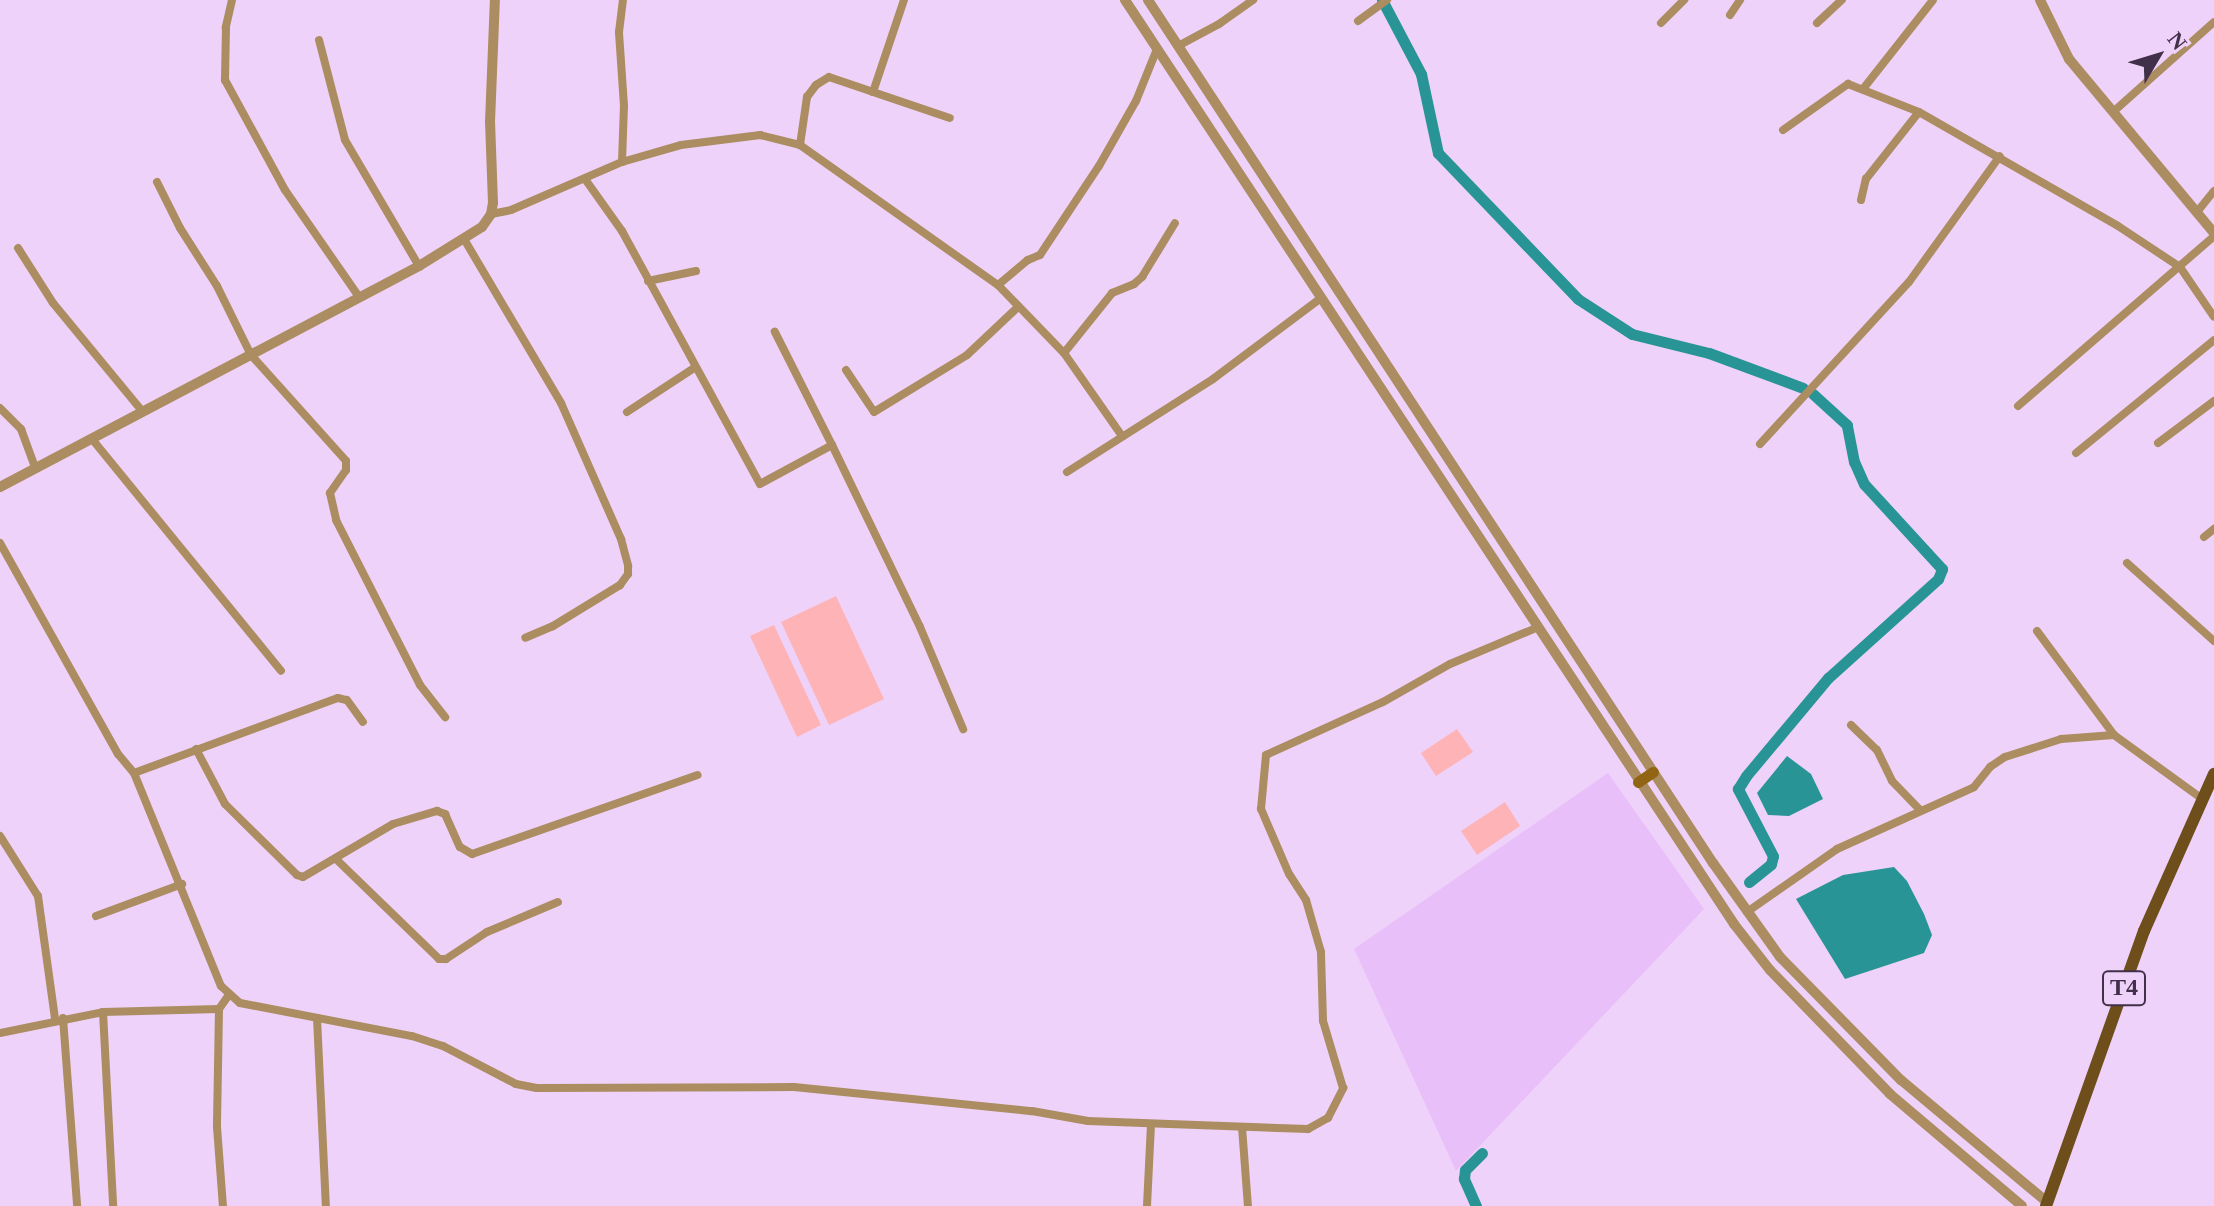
<!DOCTYPE html>
<style>
body{margin:0}
#map{position:relative;width:2214px;height:1206px;overflow:hidden;background:#eed2f9;font-family:Georgia,serif}
div>[style]{position:absolute}
.built>*{inset:0;background:#e9bff9}
.green>*{inset:0;background:#feb4b7}
.water>*{inset:0;background:#289496}
.canal>*{height:11px;margin:-5.5px;padding:0 5.5px;transform-origin:5.5px;border-radius:5.5px;background:#289496}
.minor>*{height:8px;margin:-4px;padding:0 4px;transform-origin:4px;border-radius:4px;background:#ab8d61}
.tertiary>*{height:10px;margin:-5px;padding:0 5px;transform-origin:5px;border-radius:5px;background:#ab8d61}
.secondary>*{height:11px;margin:-5.5px;padding:0 5.5px;transform-origin:5.5px;border-radius:5.5px;background:#916514}
.primary>*{height:12px;margin:-6px;padding:0 6px;transform-origin:6px;border-radius:6px;background:#6e4e1a}
span{translate:-50% -50%;white-space:nowrap;text-align:center;line-height:1.15;-webkit-text-stroke:6px #eed2f9;paint-order:stroke}
.shield-label span{padding:2px 6px;background:#eed2f9;border:2px solid;border-radius:6px;-webkit-text-stroke-width:0}
.shield-label{font-size:24px;color:#422f49;font-weight:700}
.north{position:absolute;left:2118px;top:16px;width:80px;height:80px;-webkit-text-stroke:6px #eed2f9;paint-order:stroke;rotate:52deg;font-size:22px;font-weight:700;line-height:32px;text-align:center;color:#422f49}
.north::after{content:'';display:block;margin:auto;width:28px;height:36px;background:#422f49;clip-path:polygon(50% 0,100% 100%,50% 72%,0 100%)}
</style>
<div id="map">
<div class="built">
<div style="clip-path:polygon(1608px 773px,1704px 909px,1456px 1171px,1354px 949px)"></div>
</div>
<div class="green">
<div style="clip-path:polygon(836px 596px,884px 699px,829px 725px,781px 622px)"></div>
<div style="clip-path:polygon(774px 625px,821px 725px,797px 737px,750px 636px)"></div>
<div style="clip-path:polygon(1457px 729px,1473px 752px,1436px 776px,1421px 753px)"></div>
<div style="clip-path:polygon(1505px 802px,1520px 826px,1477px 855px,1461px 831px)"></div>
</div>
<div class="water">
<div style="clip-path:polygon(1787px 756px,1811px 774px,1823px 799px,1789px 816px,1768px 815px,1757px 793px)"></div>
<div style="clip-path:polygon(1894px 867px,1907px 881px,1924px 914px,1932px 935px,1924px 953px,1845px 979px,1796px 899px,1843px 875px)"></div>
</div>
<div class="canal">
<div style="left:1382px;top:0;width:84px;rotate:62.2deg"></div>
<div style="left:1421px;top:74px;width:81px;rotate:77.9deg"></div>
<div style="left:1438px;top:153px;width:202px;rotate:46.2deg"></div>
<div style="left:1578px;top:299px;width:64px;rotate:32.9deg"></div>
<div style="left:1632px;top:334px;width:79px;rotate:13.9deg"></div>
<div style="left:1709px;top:353px;width:100px;rotate:20.4deg"></div>
<div style="left:1749px;top:882px;width:28px;rotate:-39deg"></div>
<div style="left:1771px;top:864px;width:8px;rotate:-76deg"></div>
<div style="left:1773px;top:856px;width:76px;rotate:-117.6deg"></div>
<div style="left:1738px;top:789px;width:15px;rotate:-58deg"></div>
<div style="left:1746px;top:776px;width:128px;rotate:-50.1deg"></div>
<div style="left:1828px;top:678px;width:148px;rotate:-42deg"></div>
<div style="left:1938px;top:579px;width:11px;rotate:-68deg"></div>
<div style="left:1942px;top:569px;width:115px;rotate:-132.5deg"></div>
<div style="left:1864px;top:484px;width:24px;rotate:-114deg"></div>
<div style="left:1854px;top:462px;width:38px;rotate:-101deg"></div>
<div style="left:1847px;top:425px;width:46px;rotate:-137.6deg"></div>
<div style="left:1476px;top:1206px;width:30px;rotate:-114deg"></div>
<div style="left:1464px;top:1179px;width:9px;rotate:-84deg"></div>
<div style="left:1465px;top:1170px;width:24px;rotate:-45deg"></div>
</div>
<div class="minor">
<div style="left:232px;top:0;width:28px;rotate:103deg"></div>
<div style="left:226px;top:27px;width:53px;rotate:91.1deg"></div>
<div style="left:225px;top:80px;width:125px;rotate:61.4deg"></div>
<div style="left:285px;top:190px;width:130px;rotate:55.3deg"></div>
<div style="left:1730px;top:15px;width:18px;rotate:-56deg"></div>
<div style="left:1358px;top:21px;width:36px;rotate:-36deg"></div>
<div style="left:1661px;top:23px;width:33px;rotate:-45deg"></div>
<div style="left:1817px;top:23px;width:34px;rotate:-43deg"></div>
<div style="left:319px;top:40px;width:103px;rotate:75.4deg"></div>
<div style="left:345px;top:140px;width:146px;rotate:59.6deg"></div>
<div style="left:1178px;top:46px;width:47px;rotate:-28.2deg"></div>
<div style="left:1219px;top:24px;width:42px;rotate:-35.2deg"></div>
<div style="left:1863px;top:89px;width:113px;rotate:-51.8deg"></div>
<div style="left:873px;top:92px;width:81px;rotate:18.7deg"></div>
<div style="left:2113px;top:112px;width:135px;rotate:-41.7deg"></div>
<div style="left:1783px;top:130px;width:80px;rotate:-35.3deg"></div>
<div style="left:1848px;top:84px;width:76px;rotate:21.5deg"></div>
<div style="left:1919px;top:112px;width:229px;rotate:29.8deg"></div>
<div style="left:2118px;top:226px;width:74px;rotate:33.5deg"></div>
<div style="left:2180px;top:267px;width:60px;rotate:55.8deg"></div>
<div style="left:800px;top:145px;width:49px;rotate:-81.7deg"></div>
<div style="left:807px;top:97px;width:15px;rotate:-53deg"></div>
<div style="left:816px;top:85px;width:15px;rotate:-32deg"></div>
<div style="left:829px;top:77px;width:46px;rotate:18.8deg"></div>
<div style="left:873px;top:92px;width:97px;rotate:-71.4deg"></div>
<div style="left:622px;top:162px;width:56px;rotate:-88deg"></div>
<div style="left:624px;top:106px;width:74px;rotate:-93.9deg"></div>
<div style="left:619px;top:32px;width:32px;rotate:-83deg"></div>
<div style="left:585px;top:179px;width:64px;rotate:54.6deg"></div>
<div style="left:622px;top:231px;width:288px;rotate:61.4deg"></div>
<div style="left:760px;top:484px;width:82px;rotate:-28.4deg"></div>
<div style="left:832px;top:445px;width:127px;rotate:-116.8deg"></div>
<div style="left:157px;top:182px;width:51px;rotate:63.4deg"></div>
<div style="left:180px;top:228px;width:69px;rotate:57.5deg"></div>
<div style="left:217px;top:286px;width:77px;rotate:63.8deg"></div>
<div style="left:251px;top:355px;width:142px;rotate:48.1deg"></div>
<div style="left:346px;top:461px;width:9px;rotate:90deg"></div>
<div style="left:346px;top:470px;width:28px;rotate:125deg"></div>
<div style="left:330px;top:493px;width:28px;rotate:77deg"></div>
<div style="left:336px;top:520px;width:185px;rotate:63deg"></div>
<div style="left:420px;top:685px;width:41px;rotate:52deg"></div>
<div style="left:1861px;top:200px;width:22px;rotate:-77deg"></div>
<div style="left:1866px;top:179px;width:85px;rotate:-51.7deg"></div>
<div style="left:2197px;top:212px;width:27px;rotate:-51deg"></div>
<div style="left:491px;top:214px;width:20px;rotate:-11deg"></div>
<div style="left:511px;top:210px;width:121px;rotate:-23.4deg"></div>
<div style="left:622px;top:162px;width:61px;rotate:-16.1deg"></div>
<div style="left:681px;top:145px;width:80px;rotate:-7.2deg"></div>
<div style="left:760px;top:135px;width:41px;rotate:14deg"></div>
<div style="left:800px;top:145px;width:242px;rotate:35.3deg"></div>
<div style="left:998px;top:285px;width:95px;rotate:45.9deg"></div>
<div style="left:1064px;top:353px;width:101px;rotate:55.1deg"></div>
<div style="left:464px;top:239px;width:191px;rotate:59.4deg"></div>
<div style="left:561px;top:403px;width:149px;rotate:66.2deg"></div>
<div style="left:621px;top:539px;width:28px;rotate:75deg"></div>
<div style="left:628px;top:566px;width:8px;rotate:90deg"></div>
<div style="left:628px;top:574px;width:14px;rotate:126deg"></div>
<div style="left:620px;top:585px;width:79px;rotate:148.5deg"></div>
<div style="left:553px;top:626px;width:30px;rotate:157deg"></div>
<div style="left:18px;top:248px;width:65px;rotate:57.5deg"></div>
<div style="left:53px;top:303px;width:141px;rotate:50.5deg"></div>
<div style="left:648px;top:281px;width:49px;rotate:-11.8deg"></div>
<div style="left:998px;top:285px;width:39px;rotate:-40deg"></div>
<div style="left:1028px;top:260px;width:13px;rotate:-23deg"></div>
<div style="left:1040px;top:255px;width:107px;rotate:-56.5deg"></div>
<div style="left:1099px;top:166px;width:75px;rotate:-60.4deg"></div>
<div style="left:1136px;top:101px;width:56px;rotate:-68deg"></div>
<div style="left:1064px;top:353px;width:77px;rotate:-51.3deg"></div>
<div style="left:1112px;top:293px;width:24px;rotate:-22deg"></div>
<div style="left:1134px;top:284px;width:11px;rotate:-41deg"></div>
<div style="left:1142px;top:277px;width:63px;rotate:-58.6deg"></div>
<div style="left:846px;top:370px;width:50px;rotate:56.3deg"></div>
<div style="left:874px;top:412px;width:109px;rotate:-31.5deg"></div>
<div style="left:967px;top:355px;width:70px;rotate:-43.3deg"></div>
<div style="left:2018px;top:406px;width:259px;rotate:-40.9deg"></div>
<div style="left:0;top:408px;width:30px;rotate:45deg"></div>
<div style="left:21px;top:429px;width:40px;rotate:69.8deg"></div>
<div style="left:627px;top:412px;width:80px;rotate:-33.3deg"></div>
<div style="left:92px;top:439px;width:299px;rotate:50.8deg"></div>
<div style="left:2158px;top:443px;width:70px;rotate:-36.9deg"></div>
<div style="left:1760px;top:444px;width:220px;rotate:-47.4deg"></div>
<div style="left:1909px;top:282px;width:155px;rotate:-54.2deg"></div>
<div style="left:832px;top:445px;width:202px;rotate:64.2deg"></div>
<div style="left:920px;top:627px;width:111px;rotate:67.1deg"></div>
<div style="left:2076px;top:453px;width:178px;rotate:-39.3deg"></div>
<div style="left:1067px;top:472px;width:173px;rotate:-32.5deg"></div>
<div style="left:1213px;top:379px;width:135px;rotate:-36.9deg"></div>
<div style="left:2204px;top:537px;width:13px;rotate:-39deg"></div>
<div style="left:0;top:543px;width:242px;rotate:60.8deg"></div>
<div style="left:118px;top:754px;width:25px;rotate:50deg"></div>
<div style="left:134px;top:773px;width:230px;rotate:67.8deg"></div>
<div style="left:221px;top:986px;width:25px;rotate:42deg"></div>
<div style="left:240px;top:1003px;width:175px;rotate:10.9deg"></div>
<div style="left:412px;top:1036px;width:33px;rotate:18deg"></div>
<div style="left:443px;top:1046px;width:82px;rotate:27.5deg"></div>
<div style="left:516px;top:1084px;width:21px;rotate:11deg"></div>
<div style="left:537px;top:1088px;width:257px;rotate:-0.2deg"></div>
<div style="left:794px;top:1087px;width:239px;rotate:5.8deg"></div>
<div style="left:1032px;top:1111px;width:57px;rotate:10.1deg"></div>
<div style="left:1088px;top:1121px;width:220px;rotate:2.1deg"></div>
<div style="left:1308px;top:1129px;width:23px;rotate:-29deg"></div>
<div style="left:1328px;top:1118px;width:34px;rotate:-63deg"></div>
<div style="left:1343px;top:1088px;width:70px;rotate:-106.6deg"></div>
<div style="left:1323px;top:1021px;width:69px;rotate:-91.7deg"></div>
<div style="left:1321px;top:952px;width:54px;rotate:-106.1deg"></div>
<div style="left:1306px;top:900px;width:31px;rotate:-123deg"></div>
<div style="left:1289px;top:874px;width:71px;rotate:-113.3deg"></div>
<div style="left:1261px;top:809px;width:54px;rotate:-84.7deg"></div>
<div style="left:1266px;top:755px;width:128px;rotate:-24.4deg"></div>
<div style="left:1383px;top:702px;width:77px;rotate:-29.6deg"></div>
<div style="left:1450px;top:664px;width:93px;rotate:-22.7deg"></div>
<div style="left:2127px;top:563px;width:117px;rotate:41.9deg"></div>
<div style="left:2037px;top:631px;width:129px;rotate:53.5deg"></div>
<div style="left:2114px;top:735px;width:107px;rotate:35.9deg"></div>
<div style="left:1851px;top:725px;width:36px;rotate:44deg"></div>
<div style="left:1877px;top:750px;width:34px;rotate:64deg"></div>
<div style="left:1892px;top:781px;width:39px;rotate:46deg"></div>
<div style="left:196px;top:749px;width:62px;rotate:62.2deg"></div>
<div style="left:225px;top:804px;width:101px;rotate:44.6deg"></div>
<div style="left:297px;top:875px;width:6px;rotate:18deg"></div>
<div style="left:303px;top:877px;width:104px;rotate:-30.5deg"></div>
<div style="left:393px;top:824px;width:46px;rotate:-16.5deg"></div>
<div style="left:437px;top:811px;width:9px;rotate:21deg"></div>
<div style="left:445px;top:814px;width:36px;rotate:66deg"></div>
<div style="left:460px;top:847px;width:14px;rotate:30deg"></div>
<div style="left:472px;top:854px;width:239px;rotate:-19.3deg"></div>
<div style="left:134px;top:773px;width:217px;rotate:-20.2deg"></div>
<div style="left:338px;top:698px;width:9px;rotate:13deg"></div>
<div style="left:347px;top:700px;width:27px;rotate:54deg"></div>
<div style="left:0;top:836px;width:71px;rotate:57.7deg"></div>
<div style="left:38px;top:896px;width:124px;rotate:82.1deg"></div>
<div style="left:337px;top:860px;width:142px;rotate:44.1deg"></div>
<div style="left:439px;top:959px;width:7px"></div>
<div style="left:446px;top:959px;width:49px;rotate:-33.4deg"></div>
<div style="left:487px;top:932px;width:77px;rotate:-22.9deg"></div>
<div style="left:1747px;top:912px;width:110px;rotate:-35deg"></div>
<div style="left:1837px;top:849px;width:150px;rotate:-24.3deg"></div>
<div style="left:1974px;top:787px;width:26px;rotate:-51deg"></div>
<div style="left:1990px;top:767px;width:18px;rotate:-34deg"></div>
<div style="left:2005px;top:757px;width:59px;rotate:-17.8deg"></div>
<div style="left:2061px;top:739px;width:53px;rotate:-4.3deg"></div>
<div style="left:96px;top:916px;width:92px;rotate:-20.4deg"></div>
<div style="left:219px;top:1009px;width:118px;rotate:91deg"></div>
<div style="left:217px;top:1127px;width:79px;rotate:85.7deg"></div>
<div style="left:103px;top:1012px;width:194px;rotate:87deg"></div>
<div style="left:63px;top:1018px;width:189px;rotate:85.7deg"></div>
<div style="left:317px;top:1018px;width:188px;rotate:87.3deg"></div>
<div style="left:0;top:1033px;width:105px;rotate:-11.5deg"></div>
<div style="left:103px;top:1012px;width:116px;rotate:-1.5deg"></div>
<div style="left:219px;top:1009px;width:16px;rotate:-55deg"></div>
<div style="left:1242px;top:1127px;width:79px;rotate:85.7deg"></div>
<div style="left:1147px;top:1206px;width:82px;rotate:-87.2deg"></div>
</div>
<div class="tertiary">
<div style="left:1125px;top:0;width:1107px;rotate:56.61deg"></div>
<div style="left:1734px;top:924px;width:58px;rotate:52deg"></div>
<div style="left:1770px;top:970px;width:173px;rotate:45.9deg"></div>
<div style="left:1890px;top:1094px;width:173px;rotate:40.3deg"></div>
<div style="left:1148px;top:0;width:1032px;rotate:56.79deg"></div>
<div style="left:1713px;top:863px;width:115px;rotate:54.5deg"></div>
<div style="left:1780px;top:957px;width:173px;rotate:45.5deg"></div>
<div style="left:1901px;top:1080px;width:190px;rotate:39.9deg"></div>
<div style="left:2040px;top:0;width:66px;rotate:63.8deg"></div>
<div style="left:2069px;top:59px;width:226px;rotate:50.2deg"></div>
<div style="left:0;top:487px;width:474px;rotate:-27.8deg"></div>
<div style="left:419px;top:266px;width:74px;rotate:-31.8deg"></div>
<div style="left:482px;top:227px;width:16px;rotate:-55deg"></div>
<div style="left:491px;top:214px;width:11px;rotate:-80deg"></div>
<div style="left:493px;top:203px;width:81px;rotate:-92.1deg"></div>
<div style="left:490px;top:122px;width:122px;rotate:-87.7deg"></div>
</div>
<div class="secondary">
<div style="left:1638px;top:782px;width:18px;rotate:-34deg"></div>
</div>
<div class="primary">
<div style="left:2046px;top:1206px;width:292px;rotate:-70.4deg"></div>
<div style="left:2144px;top:931px;width:172px;rotate:-66deg"></div>
</div>
<div class="shield-label">
<span style="left:2124px;top:988px">T4</span>
</div>
<div class="north">N</div>
</div>
